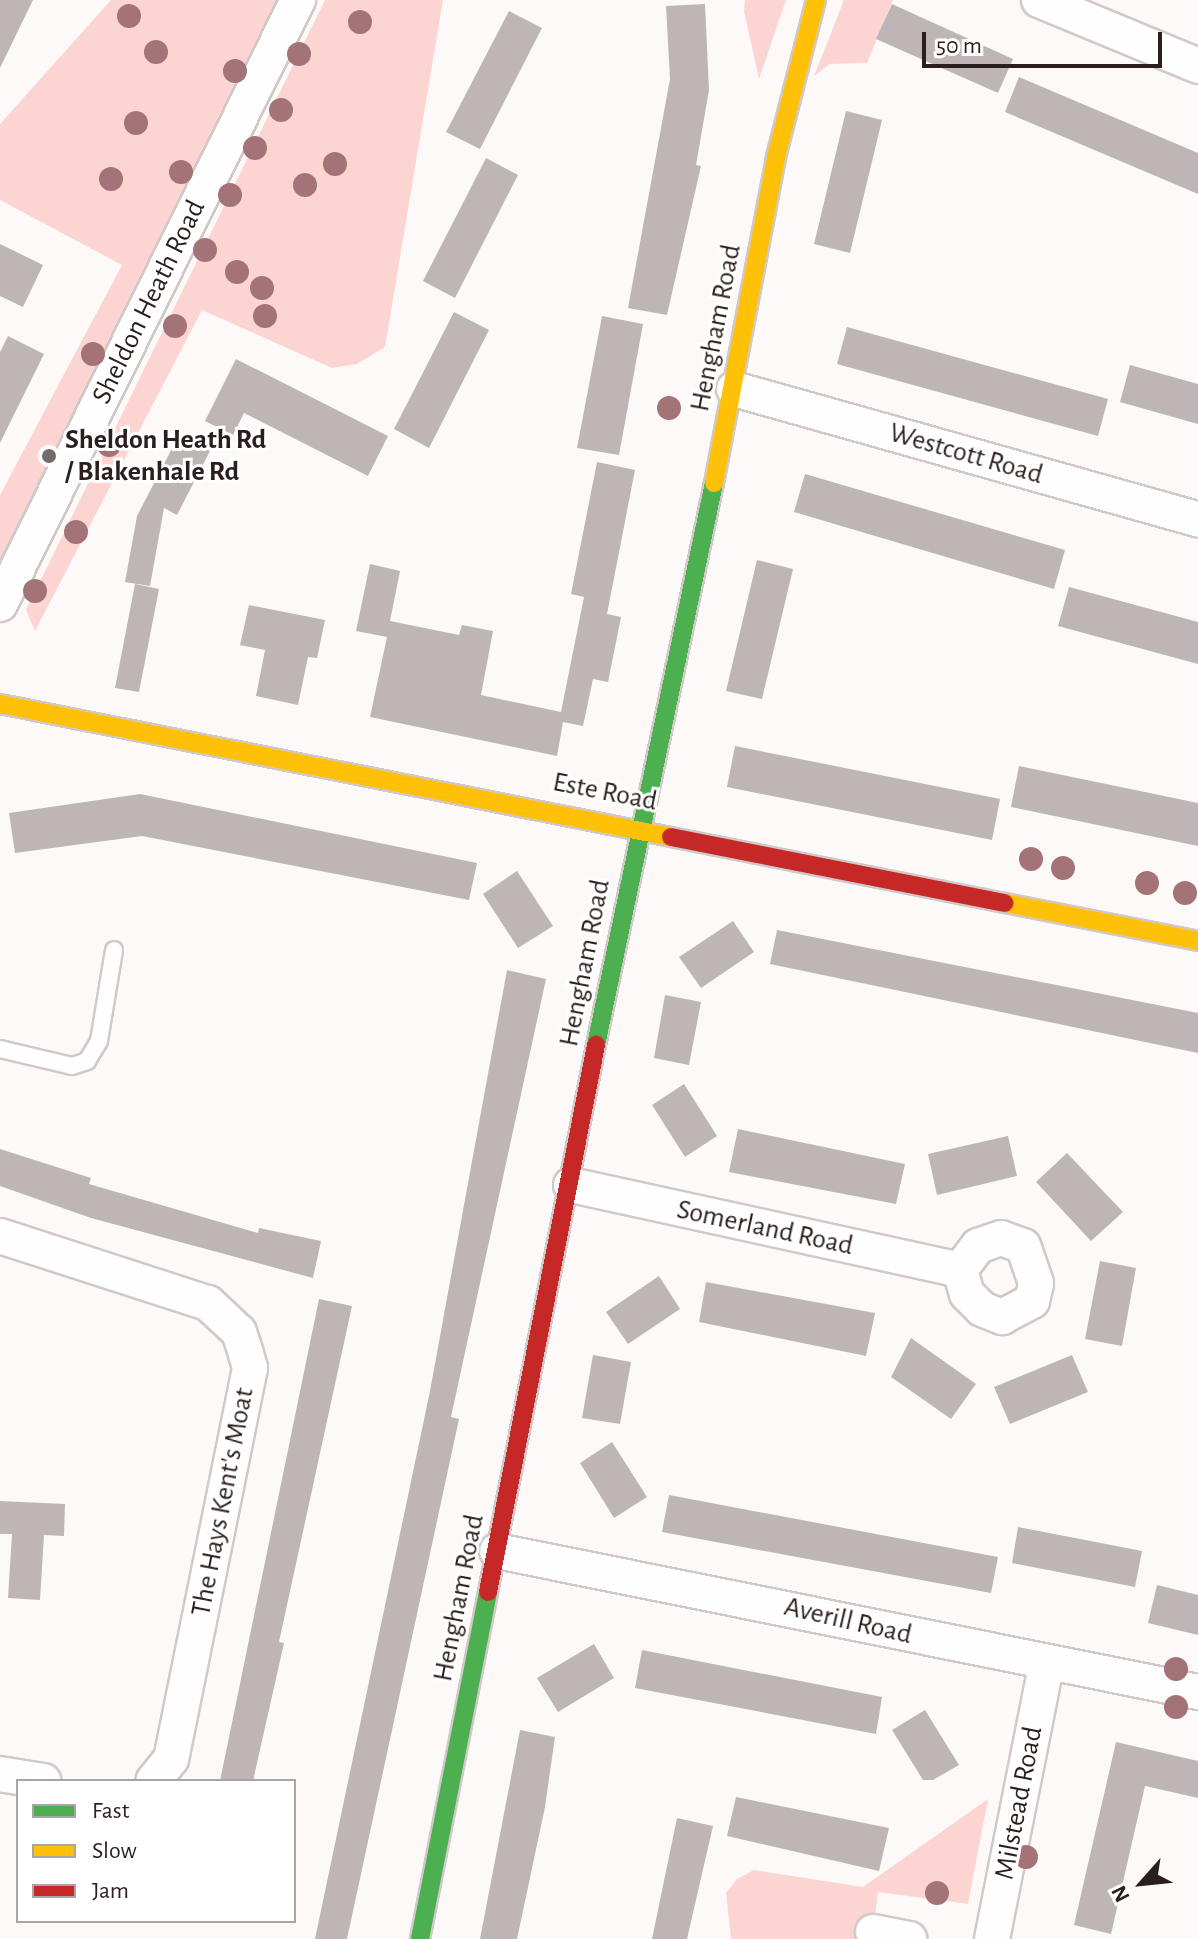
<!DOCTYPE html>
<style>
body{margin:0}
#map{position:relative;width:1198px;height:1939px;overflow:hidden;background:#fdf9f9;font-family:"Alegreya Sans",sans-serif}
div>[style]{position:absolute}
.green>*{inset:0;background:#fcd5d2}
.building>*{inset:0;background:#beb6b6}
.roads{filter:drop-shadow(2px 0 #d0c9c8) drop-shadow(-2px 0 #d0c9c8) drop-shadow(0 2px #d0c9c8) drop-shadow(0 -2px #d0c9c8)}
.lane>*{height:16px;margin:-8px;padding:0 8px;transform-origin:8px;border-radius:8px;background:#fffefe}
.street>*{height:34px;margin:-17px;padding:0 17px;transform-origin:17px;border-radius:17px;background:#fffefe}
.fast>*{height:18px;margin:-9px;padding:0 9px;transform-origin:9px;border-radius:9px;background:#4caf50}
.slow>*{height:18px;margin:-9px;padding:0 9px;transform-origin:9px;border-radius:9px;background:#ffc107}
.jam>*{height:18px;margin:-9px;padding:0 9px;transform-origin:9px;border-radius:9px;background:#c62828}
.trees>*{width:24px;height:24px;margin:-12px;border-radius:50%;background:#a37378}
.dots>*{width:22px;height:22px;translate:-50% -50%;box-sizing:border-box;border:4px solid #fff;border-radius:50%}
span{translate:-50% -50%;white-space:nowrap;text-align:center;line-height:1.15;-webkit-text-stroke:6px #fff;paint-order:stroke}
.street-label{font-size:28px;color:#2b1f1e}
.poi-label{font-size:28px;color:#2b1f1e;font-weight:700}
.left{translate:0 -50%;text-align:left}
.legend{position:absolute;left:16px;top:1779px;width:280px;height:144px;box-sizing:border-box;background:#fff;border:2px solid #aaa5a5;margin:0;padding:10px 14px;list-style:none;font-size:24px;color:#2b1f1e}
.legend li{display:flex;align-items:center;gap:16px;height:40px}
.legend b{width:40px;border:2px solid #aaa5a5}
.north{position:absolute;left:1102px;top:1843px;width:80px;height:80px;-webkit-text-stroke:6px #fff;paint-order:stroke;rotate:243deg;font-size:22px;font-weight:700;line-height:32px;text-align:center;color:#2b1f1e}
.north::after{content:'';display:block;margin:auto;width:28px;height:36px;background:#2b1f1e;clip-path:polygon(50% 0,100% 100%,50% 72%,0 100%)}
.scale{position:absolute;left:922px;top:32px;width:240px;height:36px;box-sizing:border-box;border:4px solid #2b1f1e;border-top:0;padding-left:10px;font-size:24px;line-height:28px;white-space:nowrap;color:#2b1f1e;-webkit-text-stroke:6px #fff;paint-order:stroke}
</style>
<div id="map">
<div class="green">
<div style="clip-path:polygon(111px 0,282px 0,169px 236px,0 560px,0 495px,122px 265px,0 200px,0 124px)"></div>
<div style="clip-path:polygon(325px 0,443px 0,385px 347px,357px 364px,332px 368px,202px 310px,35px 631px,26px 610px)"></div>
<div style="clip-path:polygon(745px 0,786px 0,759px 79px,744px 11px)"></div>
<div style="clip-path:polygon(844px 0,893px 0,867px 63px,830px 64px,814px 76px)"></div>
<div style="clip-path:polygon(988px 1799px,968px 1904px,878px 1892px,872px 1939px,731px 1939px,726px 1893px,737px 1879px,754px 1870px,863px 1887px)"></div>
</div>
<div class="building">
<div style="clip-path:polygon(0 0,33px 0,0 68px)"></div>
<div style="clip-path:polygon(705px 4px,709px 90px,696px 165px,701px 166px,667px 315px,628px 308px,670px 79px,666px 6px)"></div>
<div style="clip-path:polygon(892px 4px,1013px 59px,998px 93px,876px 39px)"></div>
<div style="clip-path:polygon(509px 11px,542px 28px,480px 149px,446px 132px)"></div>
<div style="clip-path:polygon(1019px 77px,1198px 153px,1198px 194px,1005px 112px)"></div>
<div style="clip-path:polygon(846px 111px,882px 120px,850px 253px,814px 244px)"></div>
<div style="clip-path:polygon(486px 158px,518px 175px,455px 298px,423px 281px)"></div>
<div style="clip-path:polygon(0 244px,43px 265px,23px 307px,0 296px)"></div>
<div style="clip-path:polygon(454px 312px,489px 330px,429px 448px,394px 429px)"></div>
<div style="clip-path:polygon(602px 316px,643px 324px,619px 455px,577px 448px)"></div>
<div style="clip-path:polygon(847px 327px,1108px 399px,1098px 436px,837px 364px)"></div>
<div style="clip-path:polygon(8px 336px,44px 354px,0 443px,0 352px)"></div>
<div style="clip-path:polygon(236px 359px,388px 436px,368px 476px,244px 413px,233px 435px,205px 421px)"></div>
<div style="clip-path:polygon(1130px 365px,1198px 384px,1198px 424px,1120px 402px)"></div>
<div style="clip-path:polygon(179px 435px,210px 451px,177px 515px,164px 508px,150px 586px,125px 582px,137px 516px)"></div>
<div style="clip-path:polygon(597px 462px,635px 470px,607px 614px,621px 617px,608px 682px,593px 679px,583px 726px,563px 722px,557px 756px,370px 717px,387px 637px,356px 631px,370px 564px,400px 571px,390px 621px,459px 635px,462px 625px,493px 631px,481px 695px,561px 712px,584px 597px,571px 594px)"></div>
<div style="clip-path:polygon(805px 474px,1065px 550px,1054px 589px,794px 512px)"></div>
<div style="clip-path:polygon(757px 560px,793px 569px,762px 699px,726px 691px)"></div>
<div style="clip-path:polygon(135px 584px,159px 589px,139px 692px,115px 688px)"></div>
<div style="clip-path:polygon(1069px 587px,1198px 622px,1198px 664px,1058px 626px)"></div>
<div style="clip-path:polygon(249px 605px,325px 620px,317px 658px,308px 657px,298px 705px,256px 696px,265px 650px,240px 645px)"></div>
<div style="clip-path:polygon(735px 746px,1000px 799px,992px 840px,727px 787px)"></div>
<div style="clip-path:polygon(1019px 766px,1198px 803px,1198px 846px,1011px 807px)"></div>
<div style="clip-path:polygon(140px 794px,477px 863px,469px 900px,142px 836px,15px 853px,9px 813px)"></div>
<div style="clip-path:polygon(517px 871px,553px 926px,518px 948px,483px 894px)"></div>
<div style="clip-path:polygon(733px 921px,754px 952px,701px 988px,679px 957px)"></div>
<div style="clip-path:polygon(777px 930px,1198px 1013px,1198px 1053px,770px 964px)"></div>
<div style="clip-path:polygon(507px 970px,546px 979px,451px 1417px,459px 1419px,347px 1939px,315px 1939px,430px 1391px)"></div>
<div style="clip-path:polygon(665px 995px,701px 1002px,689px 1065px,654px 1058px)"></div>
<div style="clip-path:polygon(684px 1084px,717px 1136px,685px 1157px,652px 1105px)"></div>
<div style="clip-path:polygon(738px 1129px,905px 1164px,896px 1204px,729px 1172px)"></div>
<div style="clip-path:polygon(1008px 1136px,1017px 1176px,937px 1195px,928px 1154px)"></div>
<div style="clip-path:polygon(0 1149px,91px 1178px,89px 1184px,258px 1233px,259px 1228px,321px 1241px,313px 1278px,91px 1218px,0 1186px)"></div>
<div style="clip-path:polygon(1067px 1153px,1123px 1212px,1091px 1241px,1036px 1182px)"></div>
<div style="clip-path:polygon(1100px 1261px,1136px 1268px,1122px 1346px,1085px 1339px)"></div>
<div style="clip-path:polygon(659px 1276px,680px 1309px,628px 1344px,606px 1312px)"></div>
<div style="clip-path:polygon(706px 1282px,875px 1313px,866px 1356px,699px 1322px)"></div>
<div style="clip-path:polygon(319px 1299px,352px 1306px,279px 1642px,284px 1643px,253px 1781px,220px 1781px)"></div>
<div style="clip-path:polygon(911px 1338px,976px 1384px,951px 1419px,891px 1377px)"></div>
<div style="clip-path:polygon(593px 1355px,631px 1362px,620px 1424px,582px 1418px)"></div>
<div style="clip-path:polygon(1072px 1355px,1088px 1392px,1010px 1424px,994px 1387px)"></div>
<div style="clip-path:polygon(612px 1442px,647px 1497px,614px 1518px,580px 1463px)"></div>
<div style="clip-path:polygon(669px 1495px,998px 1557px,991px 1593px,662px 1532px)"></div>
<div style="clip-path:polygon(0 1501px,65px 1504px,64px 1536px,44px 1535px,40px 1600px,8px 1598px,12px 1534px,0 1534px)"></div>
<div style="clip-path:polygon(1018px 1527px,1142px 1551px,1135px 1587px,1012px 1563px)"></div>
<div style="clip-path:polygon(1157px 1585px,1198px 1595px,1198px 1635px,1148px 1623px)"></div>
<div style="clip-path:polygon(594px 1644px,614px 1678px,558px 1712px,537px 1678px)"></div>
<div style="clip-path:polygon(642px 1650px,882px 1697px,876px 1734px,635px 1688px)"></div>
<div style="clip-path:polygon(925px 1710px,959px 1765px,933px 1780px,923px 1780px,892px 1730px)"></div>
<div style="clip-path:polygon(520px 1730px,555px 1737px,545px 1807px,517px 1939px,480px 1939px)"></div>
<div style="clip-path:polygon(1116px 1742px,1198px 1761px,1198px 1798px,1145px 1786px,1111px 1934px,1074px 1925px)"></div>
<div style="clip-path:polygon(736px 1797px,889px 1828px,879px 1871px,727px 1836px)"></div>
<div style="clip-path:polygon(677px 1818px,713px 1826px,687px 1939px,652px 1939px)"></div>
</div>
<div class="roads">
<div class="lane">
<div style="left:0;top:1049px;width:74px;rotate:13.3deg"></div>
<div style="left:72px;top:1066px;width:16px;rotate:-18deg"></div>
<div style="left:87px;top:1061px;width:23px;rotate:-59deg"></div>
<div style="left:99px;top:1041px;width:92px;rotate:-80.6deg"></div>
</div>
<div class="street">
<div style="left:1039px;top:0;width:172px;rotate:22.5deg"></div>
<div style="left:734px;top:389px;width:482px;rotate:15.7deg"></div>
<div style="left:0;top:604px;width:674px;rotate:-63.74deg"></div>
<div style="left:571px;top:1185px;width:398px;rotate:12.3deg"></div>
<div style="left:960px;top:1270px;width:25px;rotate:74deg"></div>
<div style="left:967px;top:1294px;width:21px;rotate:45deg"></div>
<div style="left:982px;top:1309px;width:22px;rotate:22deg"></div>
<div style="left:1002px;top:1317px;width:34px;rotate:-28deg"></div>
<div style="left:1032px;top:1301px;width:18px;rotate:-77deg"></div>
<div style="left:1036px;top:1283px;width:39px;rotate:-109deg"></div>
<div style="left:1023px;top:1246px;width:23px;rotate:-160deg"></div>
<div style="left:1001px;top:1238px;width:24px;rotate:161deg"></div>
<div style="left:978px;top:1246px;width:30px;rotate:127deg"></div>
<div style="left:0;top:1236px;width:219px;rotate:17.9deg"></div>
<div style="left:208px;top:1303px;width:42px;rotate:43.1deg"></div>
<div style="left:239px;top:1332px;width:23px;rotate:72deg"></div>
<div style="left:246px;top:1354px;width:15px;rotate:74deg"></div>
<div style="left:250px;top:1368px;width:399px;rotate:101.4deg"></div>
<div style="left:171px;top:1759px;width:28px;rotate:129deg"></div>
<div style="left:497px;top:1551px;width:715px;rotate:11.37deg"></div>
<div style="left:0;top:1774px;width:44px;rotate:9.2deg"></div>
<div style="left:873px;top:1932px;width:37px;rotate:11deg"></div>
<div style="left:992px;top:1939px;width:278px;rotate:-78.8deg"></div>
</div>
<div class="fast">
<div style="left:596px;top:1045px;width:574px;rotate:-78.14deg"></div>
<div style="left:420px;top:1939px;width:354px;rotate:-78.9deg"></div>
</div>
<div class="slow">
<div style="left:714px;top:483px;width:332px;rotate:-79.2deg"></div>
<div style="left:776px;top:157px;width:162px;rotate:-75.7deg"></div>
<div style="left:0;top:704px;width:684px;rotate:11.21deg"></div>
<div style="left:1005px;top:903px;width:197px;rotate:11.1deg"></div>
</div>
<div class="jam">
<div style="left:671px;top:837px;width:340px;rotate:11.2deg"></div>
<div style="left:488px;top:1592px;width:558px;rotate:-78.83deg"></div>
</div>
</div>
<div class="trees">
<div style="left:129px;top:16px"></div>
<div style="left:360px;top:22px"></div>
<div style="left:156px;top:52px"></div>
<div style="left:299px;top:54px"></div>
<div style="left:235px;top:71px"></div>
<div style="left:281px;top:110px"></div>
<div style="left:136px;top:123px"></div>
<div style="left:255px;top:148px"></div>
<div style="left:335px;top:164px"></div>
<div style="left:181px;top:172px"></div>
<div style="left:111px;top:179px"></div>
<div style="left:305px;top:185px"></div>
<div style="left:230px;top:195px"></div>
<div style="left:205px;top:250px"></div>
<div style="left:237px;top:272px"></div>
<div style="left:262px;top:288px"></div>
<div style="left:265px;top:316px"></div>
<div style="left:175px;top:326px"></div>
<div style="left:93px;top:354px"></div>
<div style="left:669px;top:408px"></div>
<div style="left:109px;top:445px"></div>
<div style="left:76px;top:532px"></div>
<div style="left:35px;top:591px"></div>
<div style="left:1031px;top:859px"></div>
<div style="left:1063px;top:868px"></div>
<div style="left:1147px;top:883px"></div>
<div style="left:1185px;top:893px"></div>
<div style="left:1176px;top:1669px"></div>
<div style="left:1176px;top:1707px"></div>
<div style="left:1026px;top:1857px"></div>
<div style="left:937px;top:1893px"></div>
</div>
<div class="dots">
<div style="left:49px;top:456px;background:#746b6b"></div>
</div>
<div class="street-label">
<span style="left:149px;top:302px;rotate:-64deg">Sheldon Heath Road</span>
<span style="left:716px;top:328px;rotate:-79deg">Hengham Road</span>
<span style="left:966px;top:454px;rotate:16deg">Westcott Road</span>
<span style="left:605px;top:792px;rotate:11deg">Este Road</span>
<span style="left:585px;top:963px;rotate:-79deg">Hengham Road</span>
<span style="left:765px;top:1228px;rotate:12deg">Somerland Road</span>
<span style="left:223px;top:1502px;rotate:-79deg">The Hays Kent's Moat</span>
<span style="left:459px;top:1598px;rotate:-79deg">Hengham Road</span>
<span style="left:848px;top:1621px;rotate:13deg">Averill Road</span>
<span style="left:1019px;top:1803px;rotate:-79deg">Milstead Road</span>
</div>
<div class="poi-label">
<span class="left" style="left:65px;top:456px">Sheldon Heath Rd<br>/ Blakenhale Rd</span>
</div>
<ul class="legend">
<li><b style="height:10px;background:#4caf50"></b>Fast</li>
<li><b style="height:10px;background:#ffc107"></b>Slow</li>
<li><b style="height:10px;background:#c62828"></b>Jam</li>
</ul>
<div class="north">N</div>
<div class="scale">50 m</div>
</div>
